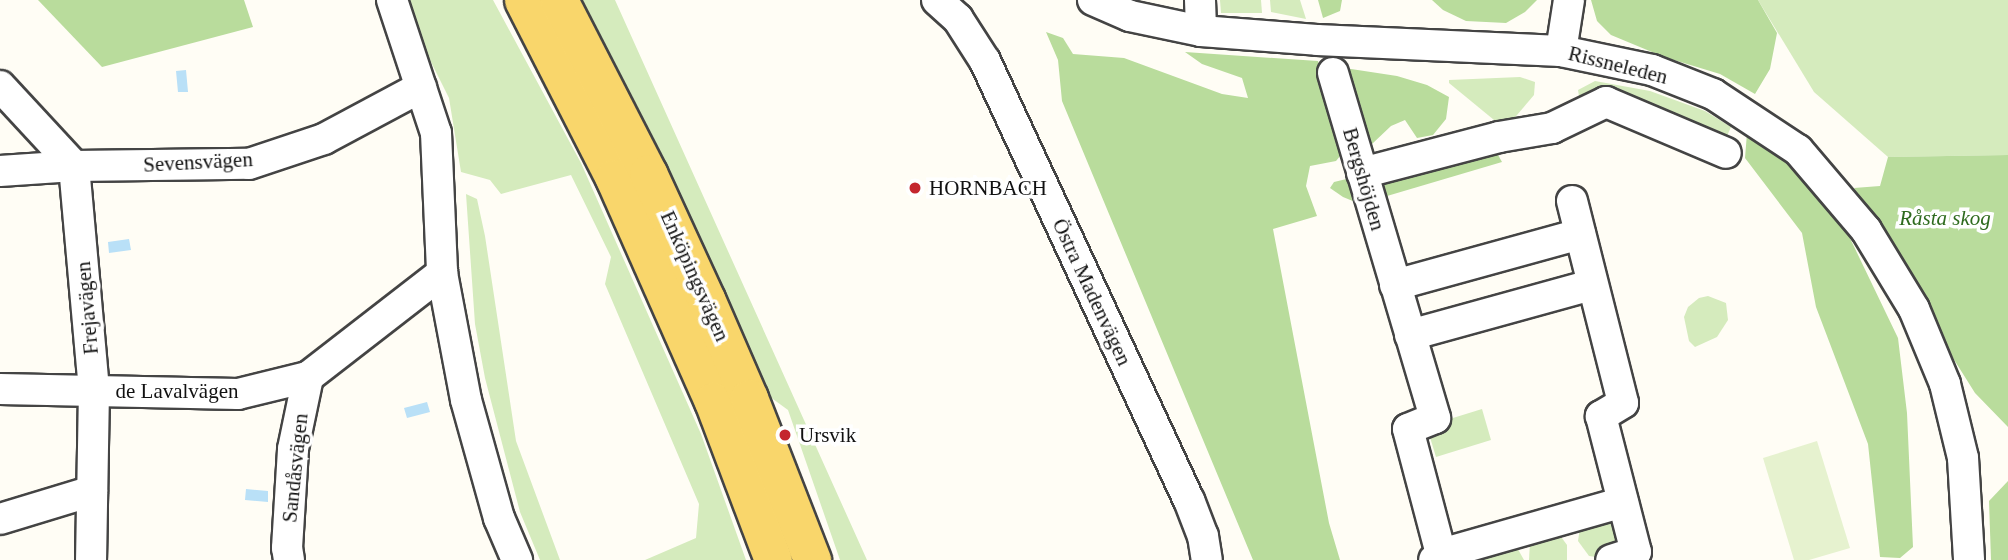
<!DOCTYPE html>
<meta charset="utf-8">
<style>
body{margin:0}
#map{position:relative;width:2008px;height:560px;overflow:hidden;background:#fffdf5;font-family:Georgia,serif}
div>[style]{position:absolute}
.green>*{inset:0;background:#d5ebbd}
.forest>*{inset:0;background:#b9dc9c}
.pitch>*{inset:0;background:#e6f2cf}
.water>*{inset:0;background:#b9e0f7}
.roads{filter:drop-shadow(2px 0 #444) drop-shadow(-2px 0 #444) drop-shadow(0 2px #444) drop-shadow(0 -2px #444)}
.minor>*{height:30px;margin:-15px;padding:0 15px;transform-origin:15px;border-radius:15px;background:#fff}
.major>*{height:37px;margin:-18.5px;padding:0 18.5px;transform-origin:18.5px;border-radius:18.5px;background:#f9d66b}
.dots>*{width:19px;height:19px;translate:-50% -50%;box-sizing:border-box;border:4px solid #fff;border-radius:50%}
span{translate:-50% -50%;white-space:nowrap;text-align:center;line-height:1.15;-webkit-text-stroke:7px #fff;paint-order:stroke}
.street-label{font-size:21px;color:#111}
.poi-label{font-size:21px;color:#111}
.left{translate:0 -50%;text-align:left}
.park-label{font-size:21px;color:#2f6b1f;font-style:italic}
</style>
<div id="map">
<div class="green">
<div style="clip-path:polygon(403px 0,493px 0,581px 163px,701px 434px,746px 560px,645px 560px,696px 538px,699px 504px,605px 284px,611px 257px,571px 175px,501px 194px,490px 180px,461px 172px,449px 98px,412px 24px)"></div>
<div style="clip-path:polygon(578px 0,615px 0,867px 560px,840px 560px,788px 410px,766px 394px)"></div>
<div style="clip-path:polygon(1220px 0,1261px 0,1262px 13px,1221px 13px)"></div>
<div style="clip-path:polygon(1270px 0,1300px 0,1306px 19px,1271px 12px)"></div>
<div style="clip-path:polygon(1758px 0,2008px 0,2008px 155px,1888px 157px,1814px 92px)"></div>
<div style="clip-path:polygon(1520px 77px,1535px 82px,1534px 95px,1505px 129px,1449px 83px,1449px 80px)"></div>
<div style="clip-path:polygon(1595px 81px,1650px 91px,1705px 111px,1731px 127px,1727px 136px,1716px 141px,1612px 100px,1579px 96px,1578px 90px)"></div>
<div style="clip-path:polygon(466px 194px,477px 199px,485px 236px,516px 441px,560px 560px,540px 560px,520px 512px,485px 378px,475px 324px)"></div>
<div style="clip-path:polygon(1708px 296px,1726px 303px,1728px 320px,1717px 337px,1695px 347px,1689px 341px,1684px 317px,1688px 307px,1699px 298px)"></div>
<div style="clip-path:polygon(1482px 409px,1491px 440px,1436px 457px,1429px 434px,1440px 422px)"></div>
<div style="clip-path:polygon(1609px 520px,1615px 525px,1618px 545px,1603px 558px,1589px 556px,1578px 541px,1580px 528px)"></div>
<div style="clip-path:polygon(1559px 534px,1567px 545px,1567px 560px,1529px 560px,1530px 542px)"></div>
<div style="clip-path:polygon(1515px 544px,1524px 560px,1484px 560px,1486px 552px)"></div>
</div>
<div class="forest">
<div style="clip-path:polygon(38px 0,244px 0,253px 27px,102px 67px)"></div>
<div style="clip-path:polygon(1318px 0,1342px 0,1340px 11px,1323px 18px)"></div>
<div style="clip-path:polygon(1432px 0,1537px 0,1525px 12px,1506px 23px,1466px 21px,1443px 10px)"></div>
<div style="clip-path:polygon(1591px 0,1758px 0,1777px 33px,1770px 69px,1755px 94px,1720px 74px,1664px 57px,1611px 35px,1597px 21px)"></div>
<div style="clip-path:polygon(1046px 32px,1063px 38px,1073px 54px,1124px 58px,1222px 94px,1248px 98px,1242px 78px,1202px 64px,1185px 52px,1318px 61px,1345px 150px,1336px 161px,1310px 166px,1306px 186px,1317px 216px,1273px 229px,1329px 523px,1340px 560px,1253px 560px,1062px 101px,1058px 60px)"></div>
<div style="clip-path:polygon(1338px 67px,1397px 76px,1427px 85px,1449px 97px,1446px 119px,1433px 135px,1417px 138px,1405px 120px,1391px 126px,1372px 144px,1356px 136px)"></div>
<div style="clip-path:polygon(1747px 133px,1789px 163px,1847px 232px,1898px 338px,1907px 413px,1913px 547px,1900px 558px,1880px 557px,1868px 444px,1816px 307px,1802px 233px,1745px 158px)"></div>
<div style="clip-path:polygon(1492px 144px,1502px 162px,1360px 204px,1343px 197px,1330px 188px,1334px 182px)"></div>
<div style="clip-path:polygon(2008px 155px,2008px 427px,1975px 393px,1953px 358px,1923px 295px,1854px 188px,1880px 186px,1888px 157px)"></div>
<div style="clip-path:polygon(2008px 481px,2008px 560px,1991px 560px,1989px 501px)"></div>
</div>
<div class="pitch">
<div style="clip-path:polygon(1817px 441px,1850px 548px,1809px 560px,1794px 560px,1763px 458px)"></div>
</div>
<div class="water">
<div style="clip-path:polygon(186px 70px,188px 92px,178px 92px,176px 71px)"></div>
<div style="clip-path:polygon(129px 239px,131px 250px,109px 253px,108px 242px)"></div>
<div style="clip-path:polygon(427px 402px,430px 412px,407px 418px,404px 408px)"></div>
<div style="clip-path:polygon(246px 489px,268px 491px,268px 502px,245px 500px)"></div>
</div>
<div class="roads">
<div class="minor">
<div style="left:392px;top:0;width:140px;rotate:71.7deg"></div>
<div style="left:436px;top:133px;width:140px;rotate:87.5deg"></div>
<div style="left:442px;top:273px;width:129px;rotate:79.3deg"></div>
<div style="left:466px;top:400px;width:123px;rotate:74.4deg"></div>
<div style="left:499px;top:518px;width:46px;rotate:66.8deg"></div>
<div style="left:937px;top:0;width:28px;rotate:42deg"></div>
<div style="left:958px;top:19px;width:50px;rotate:57.3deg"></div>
<div style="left:985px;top:61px;width:484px;rotate:65.1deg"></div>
<div style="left:1189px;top:500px;width:39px;rotate:69deg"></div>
<div style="left:1203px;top:536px;width:24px;rotate:81deg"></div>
<div style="left:1093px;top:0;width:40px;rotate:23.4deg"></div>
<div style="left:1130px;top:16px;width:73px;rotate:11.9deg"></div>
<div style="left:1201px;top:31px;width:116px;rotate:4.4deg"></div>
<div style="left:1317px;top:40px;width:244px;rotate:2.6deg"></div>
<div style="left:1561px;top:51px;width:93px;rotate:11.8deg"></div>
<div style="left:1652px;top:70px;width:66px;rotate:21.5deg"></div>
<div style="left:1713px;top:94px;width:102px;rotate:33.4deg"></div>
<div style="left:1798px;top:150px;width:105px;rotate:49.6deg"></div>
<div style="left:1866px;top:230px;width:92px;rotate:58.7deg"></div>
<div style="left:1914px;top:309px;width:81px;rotate:67.5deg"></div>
<div style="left:1945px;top:384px;width:76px;rotate:76.3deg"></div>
<div style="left:1963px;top:458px;width:102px;rotate:86.6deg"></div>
<div style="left:1200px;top:0;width:31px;rotate:88deg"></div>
<div style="left:1561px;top:51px;width:52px;rotate:-81.1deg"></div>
<div style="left:1333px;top:73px;width:360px;rotate:73.5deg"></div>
<div style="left:1435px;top:418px;width:29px;rotate:158deg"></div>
<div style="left:1408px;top:429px;width:129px;rotate:75.2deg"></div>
<div style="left:1441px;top:554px;width:9px;rotate:139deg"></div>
<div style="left:0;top:86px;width:109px;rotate:47.2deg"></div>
<div style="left:74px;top:166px;width:225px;rotate:84.9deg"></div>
<div style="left:94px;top:390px;width:170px;rotate:91deg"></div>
<div style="left:0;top:171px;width:74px;rotate:-3.9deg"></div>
<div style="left:74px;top:166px;width:175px;rotate:-0.7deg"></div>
<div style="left:249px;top:164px;width:79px;rotate:-18.4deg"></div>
<div style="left:324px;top:139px;width:110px;rotate:-28.2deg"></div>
<div style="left:1362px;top:173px;width:142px;rotate:-14.7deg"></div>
<div style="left:1499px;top:137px;width:54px;rotate:-9.6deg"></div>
<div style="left:1552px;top:128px;width:60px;rotate:-25.7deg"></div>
<div style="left:1606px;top:102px;width:130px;rotate:23deg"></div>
<div style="left:1572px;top:201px;width:208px;rotate:75.8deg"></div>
<div style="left:1623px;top:403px;width:26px;rotate:149deg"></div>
<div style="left:1601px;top:416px;width:140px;rotate:75.6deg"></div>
<div style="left:1636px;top:552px;width:26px;rotate:162deg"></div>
<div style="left:1395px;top:285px;width:192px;rotate:-15.4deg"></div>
<div style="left:1410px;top:335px;width:189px;rotate:-15.4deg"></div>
<div style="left:0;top:389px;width:238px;rotate:1.2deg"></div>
<div style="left:238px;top:394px;width:72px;rotate:-13.7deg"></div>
<div style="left:308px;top:377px;width:170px;rotate:-37.8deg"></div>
<div style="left:0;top:519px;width:96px;rotate:-16.9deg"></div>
<div style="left:1441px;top:554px;width:189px;rotate:-15.9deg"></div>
<div style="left:289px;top:560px;width:12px;rotate:-99deg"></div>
<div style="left:287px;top:548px;width:99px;rotate:-86.5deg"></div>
<div style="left:293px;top:449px;width:74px;rotate:-78.2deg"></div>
</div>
<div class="major">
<div style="left:523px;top:0;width:200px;rotate:62.9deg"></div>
<div style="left:614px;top:178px;width:244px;rotate:66.1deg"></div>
<div style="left:713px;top:401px;width:170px;rotate:69.3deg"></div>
<div style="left:559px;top:0;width:195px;rotate:62.8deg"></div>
<div style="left:648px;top:173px;width:139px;rotate:65.3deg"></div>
<div style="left:706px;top:299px;width:108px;rotate:66.5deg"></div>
<div style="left:749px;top:398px;width:174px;rotate:68.7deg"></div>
</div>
</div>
<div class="dots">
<div style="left:915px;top:188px;background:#c4262e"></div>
<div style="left:785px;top:435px;background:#c4262e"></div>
</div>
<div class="street-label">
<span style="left:1618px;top:65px;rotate:14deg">Rissneleden</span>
<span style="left:198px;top:162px;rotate:-3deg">Sevensvägen</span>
<span style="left:1364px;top:179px;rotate:74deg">Bergshöjden</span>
<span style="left:695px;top:276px;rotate:66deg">Enköpingsvägen</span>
<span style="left:1092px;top:292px;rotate:65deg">Östra Madenvägen</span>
<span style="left:87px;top:308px;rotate:-95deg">Frejavägen</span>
<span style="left:177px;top:391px">de Lavalvägen</span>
<span style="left:295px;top:468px;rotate:-84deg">Sandåsvägen</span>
</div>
<div class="poi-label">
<span class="left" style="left:929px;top:188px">HORNBACH</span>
<span class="left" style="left:799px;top:435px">Ursvik</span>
</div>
<div class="park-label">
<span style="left:1945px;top:218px">Råsta skog</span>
</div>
</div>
